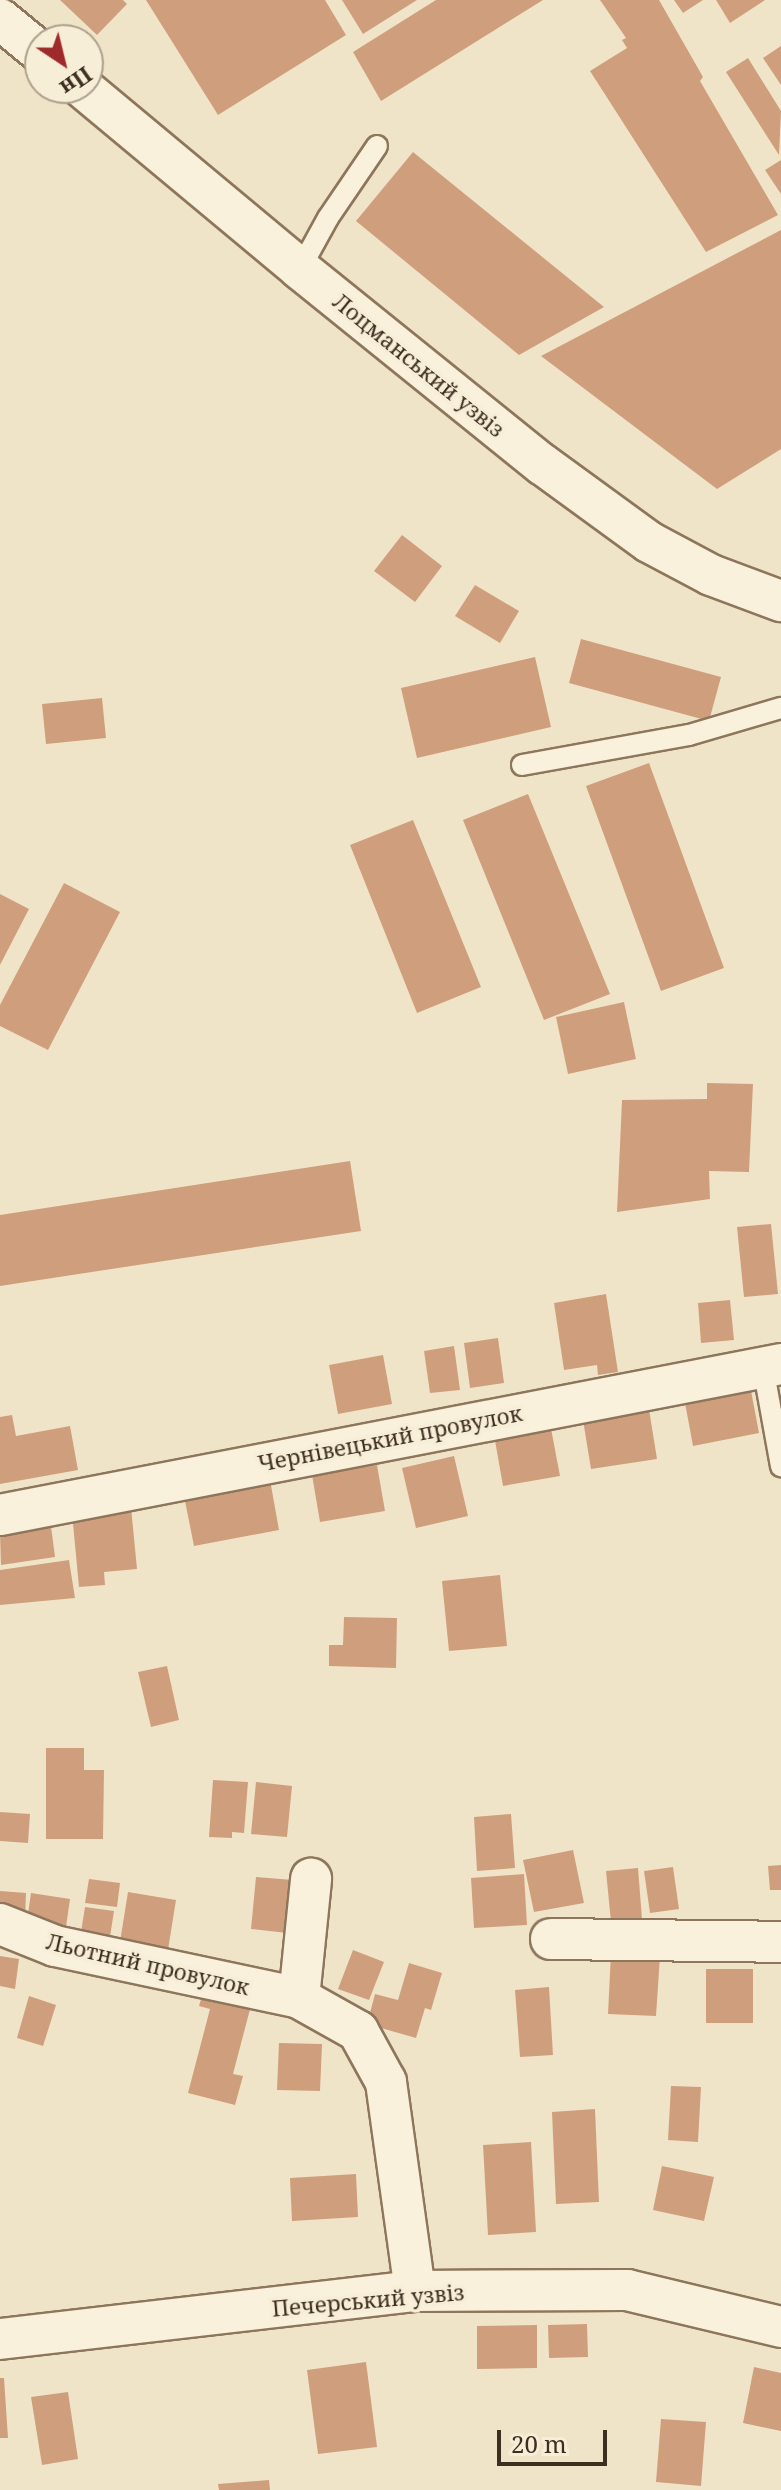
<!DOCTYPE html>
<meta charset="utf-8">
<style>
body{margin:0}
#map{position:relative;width:781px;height:2490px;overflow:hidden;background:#f0e4c8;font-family:"Noto Serif",serif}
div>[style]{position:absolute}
.building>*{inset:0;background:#cf9f7d}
.roads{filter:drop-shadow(2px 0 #8d765c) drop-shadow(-2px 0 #8d765c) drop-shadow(0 2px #8d765c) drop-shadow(0 -2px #8d765c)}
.lane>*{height:20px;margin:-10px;padding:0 10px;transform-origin:10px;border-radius:10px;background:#faf1dc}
.street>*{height:40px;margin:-20px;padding:0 20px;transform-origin:20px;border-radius:20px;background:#faf1dc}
span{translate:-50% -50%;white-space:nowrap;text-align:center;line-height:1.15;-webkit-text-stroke:7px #f7eed8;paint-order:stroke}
.street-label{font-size:22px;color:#3d2e20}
.north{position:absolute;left:24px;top:24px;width:80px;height:80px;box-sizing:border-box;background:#f7eed8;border:2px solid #ada18e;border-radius:50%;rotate:145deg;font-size:22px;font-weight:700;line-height:32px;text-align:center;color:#3d2e20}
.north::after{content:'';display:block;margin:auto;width:28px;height:36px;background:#9e2a2b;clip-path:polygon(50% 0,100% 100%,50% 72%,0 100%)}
.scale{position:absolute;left:497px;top:2430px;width:110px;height:36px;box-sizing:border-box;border:4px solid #3d2e20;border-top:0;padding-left:10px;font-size:24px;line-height:28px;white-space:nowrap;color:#3d2e20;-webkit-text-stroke:6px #f7eed8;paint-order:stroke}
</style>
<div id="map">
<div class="building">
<div style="clip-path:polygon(60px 0,123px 0,127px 4px,97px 35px)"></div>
<div style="clip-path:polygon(146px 0,325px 0,346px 35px,218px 115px)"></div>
<div style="clip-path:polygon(342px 0,417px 0,363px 34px)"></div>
<div style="clip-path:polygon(436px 0,543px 0,381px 101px,353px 52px)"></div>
<div style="clip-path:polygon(600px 0,659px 0,703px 77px,700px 81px,778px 215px,706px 252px,590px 71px,627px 48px,622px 40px,626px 38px)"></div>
<div style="clip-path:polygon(674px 0,703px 0,683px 13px)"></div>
<div style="clip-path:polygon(716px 0,765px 0,730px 23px)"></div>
<div style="clip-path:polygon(781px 46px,781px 85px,763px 58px)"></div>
<div style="clip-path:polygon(748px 58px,781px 111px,779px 155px,726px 72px)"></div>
<div style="clip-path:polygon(413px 152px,604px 307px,519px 355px,356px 221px)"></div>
<div style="clip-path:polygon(781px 160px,781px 194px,765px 170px)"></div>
<div style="clip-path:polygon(781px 230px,781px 449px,717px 489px,541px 356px)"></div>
<div style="clip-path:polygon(402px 535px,442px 566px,415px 602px,374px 571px)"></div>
<div style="clip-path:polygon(475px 585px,519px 611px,500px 643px,455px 616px)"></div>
<div style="clip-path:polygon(581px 639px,721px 677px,709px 721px,569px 683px)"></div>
<div style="clip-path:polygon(535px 657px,551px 727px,417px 758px,401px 688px)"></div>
<div style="clip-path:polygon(102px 698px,106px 738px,46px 744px,42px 704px)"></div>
<div style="clip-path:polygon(649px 763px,724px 968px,661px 991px,586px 786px)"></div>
<div style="clip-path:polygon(528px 794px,610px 994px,544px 1020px,463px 820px)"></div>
<div style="clip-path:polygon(413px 820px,481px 987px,417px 1013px,350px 845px)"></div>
<div style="clip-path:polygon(64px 883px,120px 912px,48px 1050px,0 1026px,0 1005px)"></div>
<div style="clip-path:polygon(0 894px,29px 909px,0 965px)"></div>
<div style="clip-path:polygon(624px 1002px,636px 1059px,568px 1074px,556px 1017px)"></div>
<div style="clip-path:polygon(707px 1083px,753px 1084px,749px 1172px,709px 1171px,710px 1199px,617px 1212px,622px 1100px,707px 1099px)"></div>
<div style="clip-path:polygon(350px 1161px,361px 1231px,0 1286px,0 1215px)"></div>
<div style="clip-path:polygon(771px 1224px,778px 1294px,744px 1297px,737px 1227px)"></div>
<div style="clip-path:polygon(606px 1294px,618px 1372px,598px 1375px,597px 1365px,564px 1370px,554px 1303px)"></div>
<div style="clip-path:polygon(730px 1300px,734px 1340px,701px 1343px,698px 1303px)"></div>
<div style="clip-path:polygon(498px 1338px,504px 1383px,470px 1388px,464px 1343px)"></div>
<div style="clip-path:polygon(454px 1346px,460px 1390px,430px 1393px,424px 1351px)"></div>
<div style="clip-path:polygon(383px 1355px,392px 1404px,338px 1414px,329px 1365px)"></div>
<div style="clip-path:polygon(749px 1380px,759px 1433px,693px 1446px,683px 1392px)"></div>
<div style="clip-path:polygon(648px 1403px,657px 1459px,591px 1469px,582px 1414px)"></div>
<div style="clip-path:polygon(12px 1415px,16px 1436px,70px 1426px,78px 1470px,0 1484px,0 1417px)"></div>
<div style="clip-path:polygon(549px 1418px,560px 1476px,503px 1486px,493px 1429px)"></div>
<div style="clip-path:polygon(454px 1456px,468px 1516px,416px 1528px,402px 1468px)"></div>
<div style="clip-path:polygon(377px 1465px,385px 1511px,320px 1522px,312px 1475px)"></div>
<div style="clip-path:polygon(269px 1474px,279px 1530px,194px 1546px,183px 1491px)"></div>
<div style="clip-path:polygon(131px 1507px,137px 1569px,104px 1572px,105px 1585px,79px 1587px,72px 1513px)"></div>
<div style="clip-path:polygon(51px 1526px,55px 1557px,1px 1565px,0 1533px)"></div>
<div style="clip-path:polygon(69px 1560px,75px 1598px,0 1605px,0 1570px)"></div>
<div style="clip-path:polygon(500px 1575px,507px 1646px,449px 1651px,442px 1581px)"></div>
<div style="clip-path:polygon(344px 1617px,397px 1618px,396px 1668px,329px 1666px,329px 1645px,343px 1645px)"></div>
<div style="clip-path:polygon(167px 1666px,179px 1720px,151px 1727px,138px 1672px)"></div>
<div style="clip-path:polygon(46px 1748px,84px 1748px,84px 1770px,104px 1770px,103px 1839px,46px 1839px)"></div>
<div style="clip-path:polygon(213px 1780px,248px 1782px,244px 1833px,232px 1832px,232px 1838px,209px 1837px)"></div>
<div style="clip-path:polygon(256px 1782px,292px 1786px,287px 1837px,251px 1834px)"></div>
<div style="clip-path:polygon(0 1812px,30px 1814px,28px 1843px,0 1841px)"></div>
<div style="clip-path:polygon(511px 1814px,515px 1868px,477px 1871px,474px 1817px)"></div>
<div style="clip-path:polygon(573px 1850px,584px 1903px,534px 1912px,523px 1860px)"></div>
<div style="clip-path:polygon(781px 1865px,781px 1890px,770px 1890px,768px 1866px)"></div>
<div style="clip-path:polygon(673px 1867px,679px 1909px,650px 1913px,644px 1871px)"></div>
<div style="clip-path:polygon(638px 1868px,642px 1919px,611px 1922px,606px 1871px)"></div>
<div style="clip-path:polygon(524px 1874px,527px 1925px,474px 1928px,471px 1878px)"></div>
<div style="clip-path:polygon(256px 1877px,293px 1880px,287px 1933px,251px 1929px)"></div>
<div style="clip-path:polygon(89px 1879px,120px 1883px,117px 1907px,85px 1903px)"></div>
<div style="clip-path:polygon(0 1891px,26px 1893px,25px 1920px,0 1919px)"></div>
<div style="clip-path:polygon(128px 1892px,176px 1900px,167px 1956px,119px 1948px)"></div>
<div style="clip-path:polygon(31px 1893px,70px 1899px,66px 1927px,27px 1921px)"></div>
<div style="clip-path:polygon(85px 1907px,114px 1911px,109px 1943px,80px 1938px)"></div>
<div style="clip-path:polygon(353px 1950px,384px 1962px,369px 2000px,338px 1989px)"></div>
<div style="clip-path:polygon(611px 1953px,660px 1956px,656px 2016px,608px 2014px)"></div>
<div style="clip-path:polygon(0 1956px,19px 1959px,15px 1989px,0 1986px)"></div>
<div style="clip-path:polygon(409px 1963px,442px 1973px,431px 2010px,425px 2008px,416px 2038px,367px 2024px,375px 1994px,398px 2000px)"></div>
<div style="clip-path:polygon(706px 1969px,753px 1969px,753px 2023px,706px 2023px)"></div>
<div style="clip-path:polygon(205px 1986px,253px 1998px,233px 2074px,243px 2076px,235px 2105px,188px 2093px,210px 2009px,199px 2006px)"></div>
<div style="clip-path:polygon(549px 1987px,553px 2055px,520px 2057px,515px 1990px)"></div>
<div style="clip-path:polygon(29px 1996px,56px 2005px,43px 2046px,17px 2038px)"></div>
<div style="clip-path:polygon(279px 2043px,322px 2044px,320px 2091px,277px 2090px)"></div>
<div style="clip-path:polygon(671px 2086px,701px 2087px,698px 2142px,668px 2140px)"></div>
<div style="clip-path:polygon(595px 2109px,599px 2202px,556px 2204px,552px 2112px)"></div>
<div style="clip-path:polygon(531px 2142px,536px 2232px,488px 2235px,483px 2145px)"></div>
<div style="clip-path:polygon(662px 2166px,714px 2177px,704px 2221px,653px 2210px)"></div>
<div style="clip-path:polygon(356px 2174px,358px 2217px,292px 2221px,290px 2178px)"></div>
<div style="clip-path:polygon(587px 2324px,588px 2357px,549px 2358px,548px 2325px)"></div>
<div style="clip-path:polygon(537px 2325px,537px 2368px,477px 2369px,477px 2326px)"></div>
<div style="clip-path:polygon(366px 2362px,377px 2447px,318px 2454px,307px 2370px)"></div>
<div style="clip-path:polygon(754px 2367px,781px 2373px,781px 2431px,743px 2423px)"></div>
<div style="clip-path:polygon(0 2378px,4px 2378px,8px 2438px,0 2438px)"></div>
<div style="clip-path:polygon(68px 2392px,78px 2459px,42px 2465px,31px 2397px)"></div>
<div style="clip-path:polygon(661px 2419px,706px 2422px,701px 2486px,656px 2482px)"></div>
<div style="clip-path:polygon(269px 2480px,270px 2490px,219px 2490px,218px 2484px)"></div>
</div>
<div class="roads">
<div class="lane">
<div style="left:300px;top:269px;width:58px;rotate:-61.2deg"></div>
<div style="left:328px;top:218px;width:87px;rotate:-55.8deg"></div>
<div style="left:522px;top:765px;width:170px;rotate:-10.2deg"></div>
<div style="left:689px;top:735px;width:96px;rotate:-16.4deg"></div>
<div style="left:763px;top:1367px;width:101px;rotate:79.7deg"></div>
</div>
<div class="street">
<div style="left:0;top:19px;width:52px;rotate:39.5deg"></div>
<div style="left:83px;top:88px;width:283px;rotate:39.8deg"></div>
<div style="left:300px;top:269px;width:311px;rotate:38.9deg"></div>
<div style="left:542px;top:464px;width:132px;rotate:36.1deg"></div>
<div style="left:649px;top:542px;width:70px;rotate:28deg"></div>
<div style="left:711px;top:575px;width:75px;rotate:20.4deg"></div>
<div style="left:0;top:1515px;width:795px;rotate:-10.94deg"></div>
<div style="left:0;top:1924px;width:59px;rotate:21.8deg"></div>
<div style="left:55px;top:1946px;width:249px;rotate:12deg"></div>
<div style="left:299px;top:1998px;width:68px;rotate:29.2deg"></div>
<div style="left:358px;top:2031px;width:58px;rotate:61.2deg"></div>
<div style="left:386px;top:2082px;width:211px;rotate:82.1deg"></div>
<div style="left:551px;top:1939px;width:230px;rotate:0.7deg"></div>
<div style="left:299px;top:1998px;width:120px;rotate:-84.2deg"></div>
<div style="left:0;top:2339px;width:418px;rotate:-6.6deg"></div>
<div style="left:415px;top:2291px;width:212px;rotate:-0.3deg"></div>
<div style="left:627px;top:2290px;width:158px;rotate:13.5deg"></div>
</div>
</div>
<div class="street-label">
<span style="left:419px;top:365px;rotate:39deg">Лоцманський узвіз</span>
<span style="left:390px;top:1438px;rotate:-11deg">Чернівецький провулок</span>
<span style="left:148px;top:1964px;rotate:13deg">Льотний провулок</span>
<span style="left:368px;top:2300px;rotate:-5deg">Печерський узвіз</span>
</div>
<div class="north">Пн</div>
<div class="scale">20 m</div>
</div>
